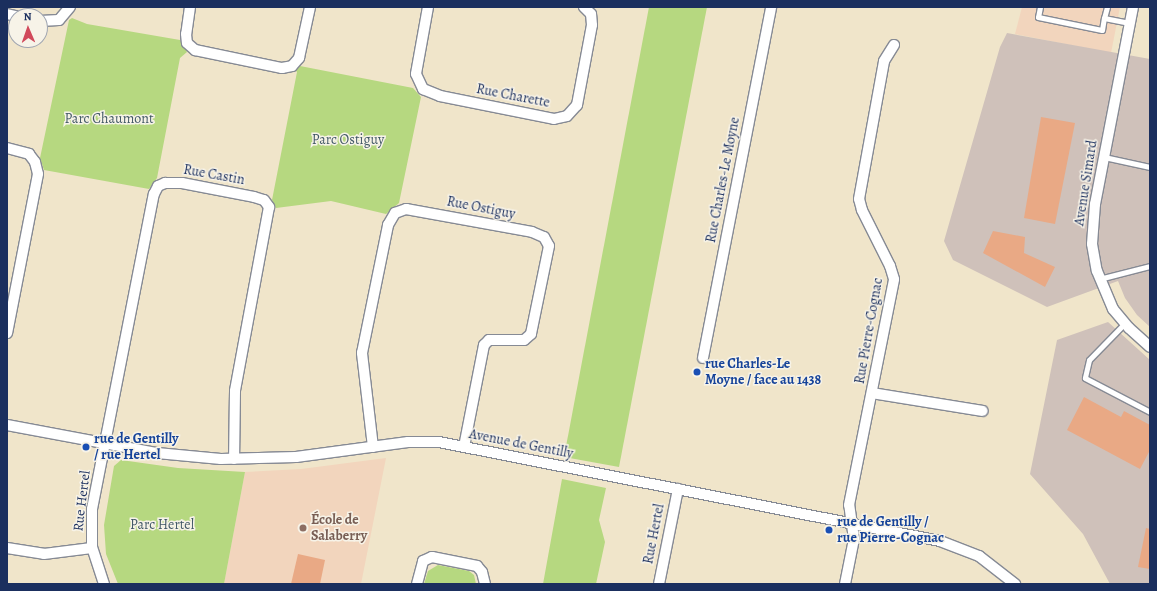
<!DOCTYPE html>
<meta charset="utf-8">
<style>
body{margin:0}
#map{position:relative;width:1157px;height:591px;overflow:hidden;background:#f0e5ca;font-family:Alegreya,serif}
div>[style]{position:absolute}
.built>*{inset:0;background:#f2d5bd}
.industrial>*{inset:0;background:#cfc1ba}
.green>*{inset:0;background:#b6d880}
.building>*{inset:0;background:#e9a985}
.roads{filter:drop-shadow(1px 0 #868a94) drop-shadow(-1px 0 #868a94) drop-shadow(0 1px #868a94) drop-shadow(0 -1px #868a94)}
.service>*{height:5px;margin:-2.5px;padding:0 2.5px;transform-origin:2.5px;border-radius:2.5px;background:#fff}
.minor>*{height:10px;margin:-5px;padding:0 5px;transform-origin:5px;border-radius:5px;background:#fff}
.dots>*{width:11px;height:11px;translate:-50% -50%;box-sizing:border-box;border:2px solid #f7f3e8;border-radius:50%}
span{translate:-50% -50%;white-space:nowrap;text-align:center;line-height:1.15;-webkit-text-stroke:3px #f7f3e8;paint-order:stroke}
.street-label{font-size:14px;color:#1b2f5e}
.park-label{font-size:14px;color:#425966}
.transit-label{font-size:14px;color:#164399;font-weight:700}
.left{translate:0 -50%;text-align:left}
.education-label{font-size:14px;color:#785e54;font-weight:700}
.frame{position:absolute;inset:0;border:8px solid #1b2f5e;pointer-events:none}
.north{position:absolute;left:8px;top:8px;width:40px;height:40px;box-sizing:border-box;background:#f7f3e8;border:1px solid #9fa5b1;border-radius:50%;rotate:358deg;font-size:11px;font-weight:700;line-height:16px;text-align:center;color:#1b2f5e}
.north::after{content:'';display:block;margin:auto;width:14px;height:18px;background:#d1495b;clip-path:polygon(50% 0,100% 100%,50% 72%,0 100%)}
</style>
<div id="map">
<div class="built">
<div style="clip-path:polygon(1022px 7px,1120px 7px,1111px 53px,1015px 34px)"></div>
<div style="clip-path:polygon(386px 458px,361px 584px,224px 584px,245px 472px,301px 469px)"></div>
</div>
<div class="industrial">
<div style="clip-path:polygon(1007px 33px,1150px 59px,1150px 327px,1137px 315px,1125px 298px,1118px 281px,1047px 307px,953px 260px,944px 241px,1000px 47px)"></div>
<div style="clip-path:polygon(1108px 322px,1150px 360px,1150px 584px,1110px 584px,1083px 534px,1030px 474px,1057px 340px)"></div>
</div>
<div class="green">
<div style="clip-path:polygon(649px 7px,707px 7px,619px 467px,564px 457px)"></div>
<div style="clip-path:polygon(72px 18px,87px 24px,180px 40px,187px 52px,180px 58px,157px 178px,149px 189px,44px 170px,40px 158px,69px 20px)"></div>
<div style="clip-path:polygon(300px 66px,413px 88px,421px 97px,399px 203px,386px 214px,331px 201px,276px 208px,272px 200px,297px 72px,295px 70px)"></div>
<div style="clip-path:polygon(121px 460px,178px 468px,245px 472px,224px 584px,118px 584px,106px 554px,104px 525px,114px 466px)"></div>
<div style="clip-path:polygon(562px 479px,606px 488px,599px 520px,605px 542px,596px 584px,543px 584px)"></div>
<div style="clip-path:polygon(438px 565px,469px 571px,474px 575px,476px 584px,424px 584px,428px 571px)"></div>
</div>
<div class="building">
<div style="clip-path:polygon(1041px 117px,1075px 123px,1055px 224px,1024px 218px)"></div>
<div style="clip-path:polygon(993px 231px,1025px 237px,1024px 253px,1055px 267px,1045px 287px,983px 253px)"></div>
<div style="clip-path:polygon(1084px 397px,1121px 417px,1124px 411px,1150px 425px,1150px 450px,1140px 469px,1067px 430px)"></div>
<div style="clip-path:polygon(1146px 528px,1150px 529px,1150px 569px,1138px 567px)"></div>
<div style="clip-path:polygon(298px 554px,325px 560px,320px 584px,291px 584px)"></div>
</div>
<div class="roads">
<div class="service">
<div style="left:1040px;top:7px;width:10px;rotate:101deg"></div>
<div style="left:1038px;top:17px;width:65px;rotate:11.5deg"></div>
<div style="left:1102px;top:30px;width:12px;rotate:-81deg"></div>
<div style="left:1107px;top:7px;width:11px;rotate:105deg"></div>
<div style="left:1104px;top:18px;width:26px;rotate:11deg"></div>
<div style="left:1104px;top:157px;width:47px;rotate:12.3deg"></div>
<div style="left:1099px;top:279px;width:53px;rotate:-14.3deg"></div>
<div style="left:1124px;top:324px;width:50px;rotate:134.2deg"></div>
<div style="left:1089px;top:360px;width:18px;rotate:103deg"></div>
<div style="left:1085px;top:378px;width:73px;rotate:27.6deg"></div>
</div>
<div class="minor">
<div style="left:190px;top:7px;width:27px;rotate:98deg"></div>
<div style="left:186px;top:34px;width:9px;rotate:84deg"></div>
<div style="left:187px;top:43px;width:11px;rotate:41deg"></div>
<div style="left:195px;top:50px;width:89px;rotate:11.7deg"></div>
<div style="left:282px;top:68px;width:10px;rotate:-11deg"></div>
<div style="left:292px;top:66px;width:11px;rotate:-49deg"></div>
<div style="left:299px;top:58px;width:52px;rotate:-77.8deg"></div>
<div style="left:428px;top:7px;width:68px;rotate:100.2deg"></div>
<div style="left:416px;top:74px;width:17px;rotate:65deg"></div>
<div style="left:423px;top:89px;width:18px;rotate:22deg"></div>
<div style="left:440px;top:96px;width:116px;rotate:11.4deg"></div>
<div style="left:554px;top:119px;width:13px;rotate:-13deg"></div>
<div style="left:567px;top:116px;width:15px;rotate:-48deg"></div>
<div style="left:577px;top:105px;width:81px;rotate:-79.4deg"></div>
<div style="left:592px;top:25px;width:11px;rotate:-95deg"></div>
<div style="left:591px;top:14px;width:10px;rotate:-135deg"></div>
<div style="left:1133px;top:7px;width:201px;rotate:100.9deg"></div>
<div style="left:1095px;top:204px;width:40px;rotate:94.3deg"></div>
<div style="left:1092px;top:244px;width:27px;rotate:80deg"></div>
<div style="left:1097px;top:271px;width:41px;rotate:67.2deg"></div>
<div style="left:1113px;top:309px;width:25px;rotate:50deg"></div>
<div style="left:1129px;top:328px;width:28px;rotate:42deg"></div>
<div style="left:7px;top:14px;width:9px;rotate:13deg"></div>
<div style="left:40px;top:21px;width:19px;rotate:-3deg"></div>
<div style="left:59px;top:20px;width:17px;rotate:-50deg"></div>
<div style="left:7px;top:148px;width:23px;rotate:15deg"></div>
<div style="left:29px;top:154px;width:10px;rotate:53deg"></div>
<div style="left:35px;top:162px;width:12px;rotate:76deg"></div>
<div style="left:38px;top:174px;width:162px;rotate:101deg"></div>
<div style="left:703px;top:358px;width:358px;rotate:-79deg"></div>
<div style="left:872px;top:393px;width:112px;rotate:9.2deg"></div>
<div style="left:7px;top:425px;width:153px;rotate:10.6deg"></div>
<div style="left:157px;top:453px;width:64px;rotate:5.4deg"></div>
<div style="left:221px;top:459px;width:75px;rotate:-1.5deg"></div>
<div style="left:296px;top:457px;width:113px;rotate:-7.6deg"></div>
<div style="left:408px;top:442px;width:31px"></div>
<div style="left:439px;top:442px;width:511px;rotate:11.18deg"></div>
<div style="left:940px;top:541px;width:42px;rotate:21deg"></div>
<div style="left:979px;top:556px;width:46px;rotate:37.9deg"></div>
<div style="left:373px;top:447px;width:95px;rotate:-96.7deg"></div>
<div style="left:362px;top:353px;width:131px;rotate:-78.5deg"></div>
<div style="left:388px;top:225px;width:14px;rotate:-60deg"></div>
<div style="left:395px;top:213px;width:12px;rotate:-20deg"></div>
<div style="left:406px;top:209px;width:128px;rotate:10.3deg"></div>
<div style="left:532px;top:232px;width:13px;rotate:23deg"></div>
<div style="left:544px;top:237px;width:10px;rotate:61deg"></div>
<div style="left:549px;top:246px;width:90px;rotate:101.6deg"></div>
<div style="left:531px;top:334px;width:9px;rotate:139deg"></div>
<div style="left:524px;top:340px;width:35px;rotate:180deg"></div>
<div style="left:489px;top:340px;width:7px;rotate:135deg"></div>
<div style="left:484px;top:345px;width:104px;rotate:101.1deg"></div>
<div style="left:7px;top:548px;width:37px;rotate:9deg"></div>
<div style="left:44px;top:554px;width:48px;rotate:-7.1deg"></div>
<div style="left:104px;top:584px;width:38px;rotate:-108deg"></div>
<div style="left:92px;top:548px;width:39px;rotate:-90deg"></div>
<div style="left:92px;top:509px;width:321px;rotate:-78.9deg"></div>
<div style="left:154px;top:194px;width:9px;rotate:-63deg"></div>
<div style="left:158px;top:186px;width:8px;rotate:-23deg"></div>
<div style="left:165px;top:183px;width:17px"></div>
<div style="left:182px;top:183px;width:73px;rotate:11deg"></div>
<div style="left:254px;top:197px;width:10px;rotate:17deg"></div>
<div style="left:264px;top:200px;width:9px;rotate:54deg"></div>
<div style="left:269px;top:207px;width:187px;rotate:100.5deg"></div>
<div style="left:235px;top:391px;width:68px;rotate:90.8deg"></div>
<div style="left:417px;top:584px;width:24px;rotate:-75deg"></div>
<div style="left:423px;top:561px;width:10px;rotate:-24deg"></div>
<div style="left:432px;top:557px;width:46px;rotate:11.3deg"></div>
<div style="left:477px;top:566px;width:8px;rotate:50deg"></div>
<div style="left:482px;top:572px;width:12px;rotate:76deg"></div>
<div style="left:659px;top:584px;width:97px;rotate:-78.7deg"></div>
<div style="left:845px;top:584px;width:46px;rotate:-78.7deg"></div>
<div style="left:854px;top:539px;width:34px;rotate:-98deg"></div>
<div style="left:849px;top:505px;width:230px;rotate:-78.7deg"></div>
<div style="left:894px;top:279px;width:14px;rotate:-107deg"></div>
<div style="left:890px;top:266px;width:63px;rotate:-116.6deg"></div>
<div style="left:862px;top:210px;width:11px;rotate:-105deg"></div>
<div style="left:859px;top:199px;width:140px;rotate:-79.7deg"></div>
<div style="left:884px;top:61px;width:19px;rotate:-58deg"></div>
</div>
</div>
<div class="dots">
<div style="left:697px;top:372px;background:#1a4fb4"></div>
<div style="left:86px;top:447px;background:#1a4fb4"></div>
<div style="left:303px;top:528px;background:#8d6e63"></div>
<div style="left:829px;top:530px;background:#1a4fb4"></div>
</div>
<div class="street-label">
<span style="left:513px;top:96px;rotate:11deg">Rue Charette</span>
<span style="left:214px;top:175px;rotate:10deg">Rue Castin</span>
<span style="left:723px;top:180px;rotate:-79deg">Rue Charles-Le Moyne</span>
<span style="left:1086px;top:183px;rotate:-81deg">Avenue Simard</span>
<span style="left:481px;top:208px;rotate:11deg">Rue Ostiguy</span>
<span style="left:869px;top:331px;rotate:-80deg">Rue Pierre-Cognac</span>
<span style="left:521px;top:444px;rotate:11deg">Avenue de Gentilly</span>
<span style="left:82px;top:501px;rotate:-83deg">Rue Hertel</span>
<span style="left:654px;top:534px;rotate:-79deg">Rue Hertel</span>
</div>
<div class="park-label">
<span style="left:109px;top:119px">Parc Chaumont</span>
<span style="left:348px;top:140px">Parc Ostiguy</span>
<span style="left:162px;top:525px">Parc Hertel</span>
</div>
<div class="transit-label">
<span class="left" style="left:705px;top:372px">rue Charles-Le<br>Moyne / face au 1438</span>
<span class="left" style="left:94px;top:447px">rue de Gentilly<br>/ rue Hertel</span>
<span class="left" style="left:837px;top:530px">rue de Gentilly /<br>rue Pierre-Cognac</span>
</div>
<div class="education-label">
<span class="left" style="left:311px;top:528px">École de<br>Salaberry</span>
</div>
<div class="frame"></div>
<div class="north">N</div>
</div>
